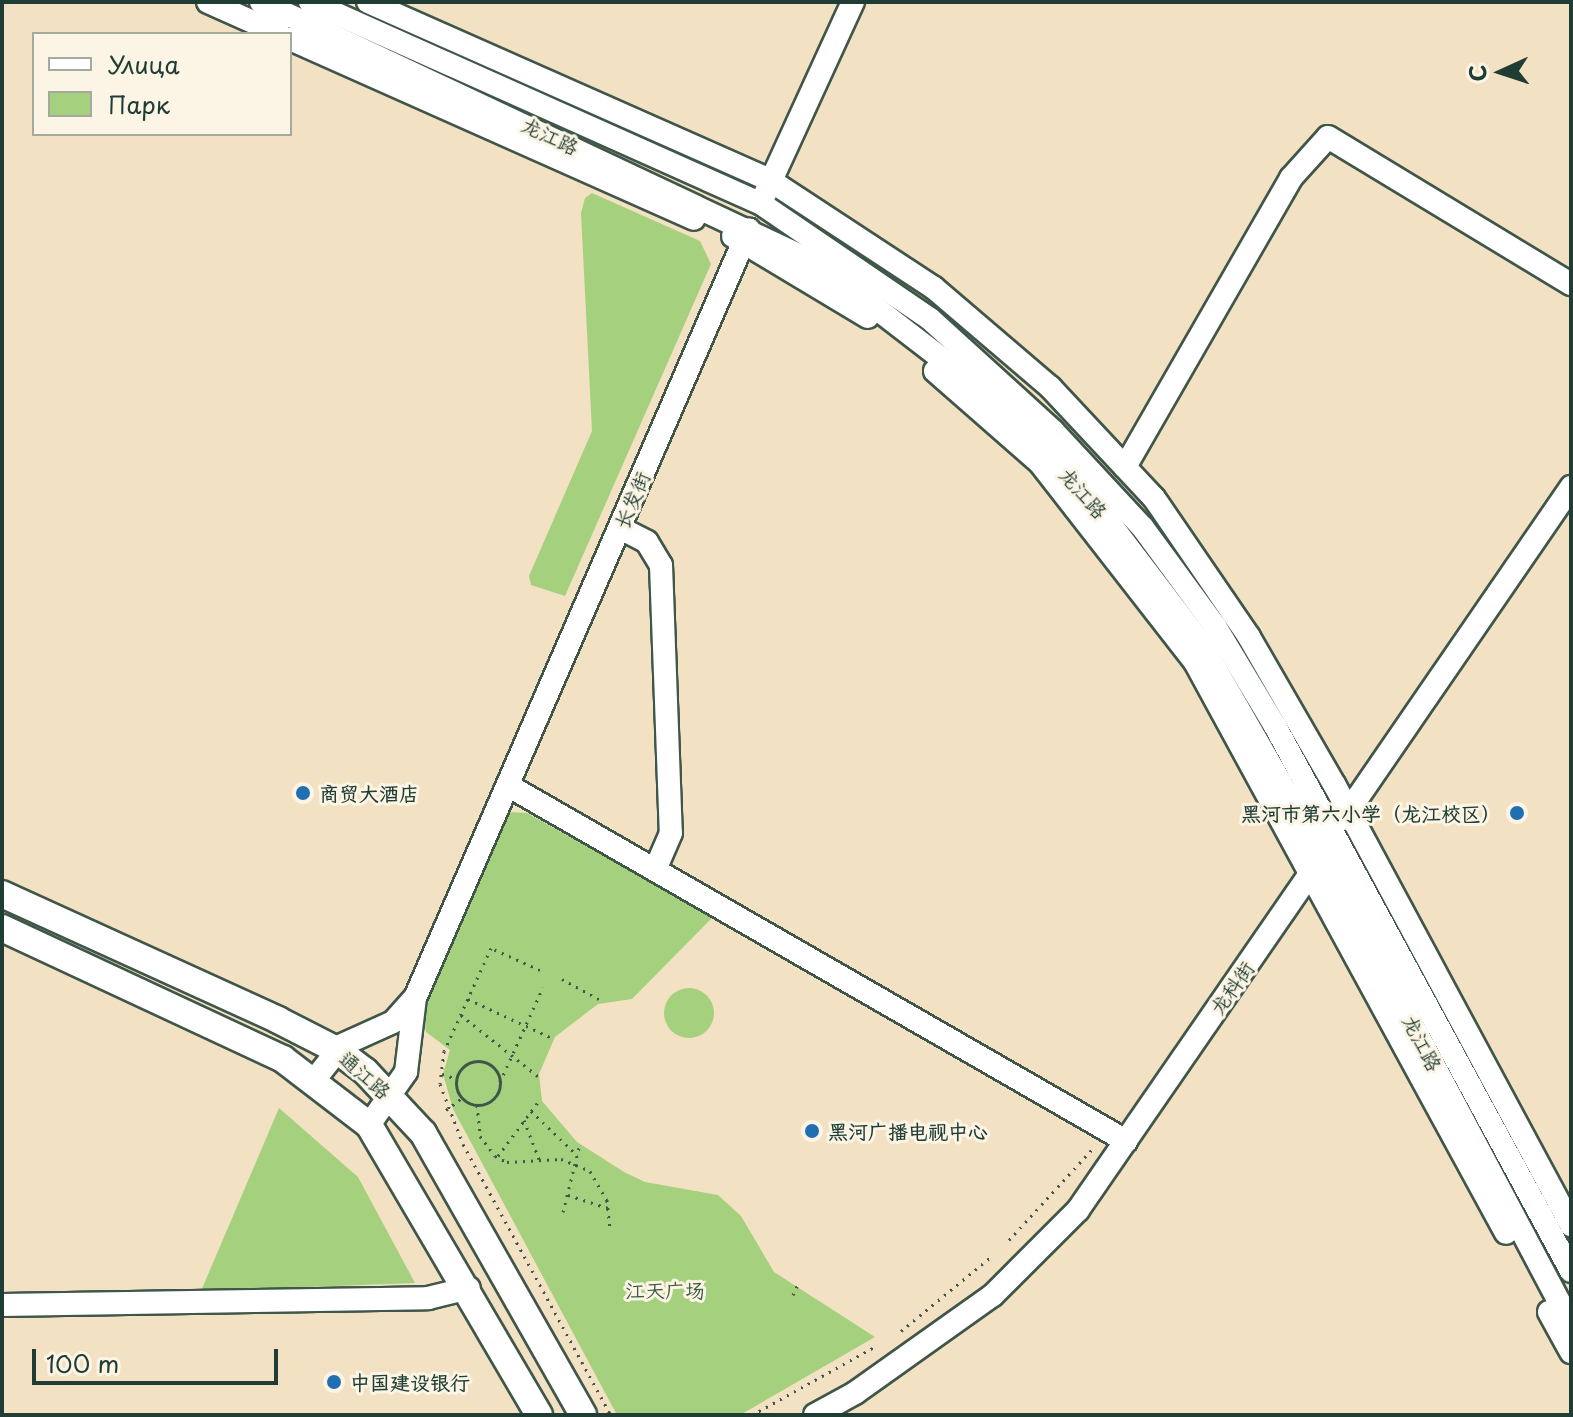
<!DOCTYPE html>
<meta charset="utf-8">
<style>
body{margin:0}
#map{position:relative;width:1573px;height:1417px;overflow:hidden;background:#f3e1c3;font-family:"Playpen Sans","LXGW WenKai TC",sans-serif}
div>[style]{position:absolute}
.green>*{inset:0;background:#a5d17e}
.round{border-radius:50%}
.path>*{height:3px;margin-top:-1.5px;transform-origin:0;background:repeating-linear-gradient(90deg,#3f5649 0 2px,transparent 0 8px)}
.path>.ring{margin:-1.5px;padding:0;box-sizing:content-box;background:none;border:3px solid #3f5649;border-radius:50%}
.roads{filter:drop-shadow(2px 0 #3f5649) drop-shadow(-2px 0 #3f5649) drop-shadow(0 2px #3f5649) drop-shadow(0 -2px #3f5649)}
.minor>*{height:22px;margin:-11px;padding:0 11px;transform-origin:11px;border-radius:11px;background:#fff}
.major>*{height:26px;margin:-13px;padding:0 13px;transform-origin:13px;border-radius:13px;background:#fff}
.dots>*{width:22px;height:22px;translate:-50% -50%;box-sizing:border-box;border:4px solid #fcf5e5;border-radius:50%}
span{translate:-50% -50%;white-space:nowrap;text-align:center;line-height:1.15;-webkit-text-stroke:6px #fcf5e5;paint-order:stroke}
.street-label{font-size:20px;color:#1f3d34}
.poi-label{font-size:20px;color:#1f3d34;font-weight:700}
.left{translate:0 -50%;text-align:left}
.right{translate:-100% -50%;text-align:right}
.park-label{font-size:20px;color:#3a5b43}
.frame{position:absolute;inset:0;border:4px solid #1f3d34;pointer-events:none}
.legend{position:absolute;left:32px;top:32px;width:260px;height:104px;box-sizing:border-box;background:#fcf5e5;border:2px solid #a4ab9e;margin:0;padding:10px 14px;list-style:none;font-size:24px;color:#1f3d34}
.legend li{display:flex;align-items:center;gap:16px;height:40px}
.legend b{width:40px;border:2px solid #a4ab9e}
.north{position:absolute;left:1461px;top:32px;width:80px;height:80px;-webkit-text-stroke:6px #fcf5e5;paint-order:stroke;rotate:267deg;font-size:22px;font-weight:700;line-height:32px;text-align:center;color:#1f3d34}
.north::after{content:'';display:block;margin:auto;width:28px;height:36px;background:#1f3d34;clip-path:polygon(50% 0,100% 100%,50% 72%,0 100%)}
.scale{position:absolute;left:32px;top:1349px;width:246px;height:36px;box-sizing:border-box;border:4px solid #1f3d34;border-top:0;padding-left:10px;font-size:24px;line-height:28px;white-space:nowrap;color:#1f3d34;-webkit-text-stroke:6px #fcf5e5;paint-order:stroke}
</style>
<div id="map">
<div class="green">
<div style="clip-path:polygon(592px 193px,700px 241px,711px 264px,565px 596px,531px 585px,529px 576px,592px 431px,581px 213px,585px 198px)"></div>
<div style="clip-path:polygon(509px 812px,527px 813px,713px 917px,632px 999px,598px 1004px,555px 1037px,539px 1074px,542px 1101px,577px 1142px,624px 1172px,645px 1182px,718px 1195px,741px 1216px,774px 1272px,875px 1337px,740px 1415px,617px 1415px,453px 1109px,443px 1074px,450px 1050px,426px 1032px,423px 1010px)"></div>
<div class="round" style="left:664px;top:988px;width:50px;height:50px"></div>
<div style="clip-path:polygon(279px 1108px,358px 1177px,415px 1283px,201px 1291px)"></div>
</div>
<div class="path">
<div style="left:540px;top:970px;width:54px;rotate:-155.8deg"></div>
<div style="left:491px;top:948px;width:113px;rotate:114.5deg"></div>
<div style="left:444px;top:1051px;width:33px;rotate:97deg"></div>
<div style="left:440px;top:1084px;width:64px;rotate:69deg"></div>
<div style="left:463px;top:1144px;width:309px;rotate:61.4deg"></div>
<div style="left:562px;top:979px;width:48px;rotate:28.7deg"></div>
<div style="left:468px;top:999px;width:95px;rotate:24.9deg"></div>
<div style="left:461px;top:1015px;width:100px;rotate:38.5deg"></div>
<div class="ring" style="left:456px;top:1061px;width:41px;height:41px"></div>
<div style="left:442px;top:1074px;width:16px;rotate:18deg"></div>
<div style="left:500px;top:1082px;width:104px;rotate:-65.6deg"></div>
<div style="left:477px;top:1105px;width:31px;rotate:84deg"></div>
<div style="left:480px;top:1136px;width:25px;rotate:53deg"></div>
<div style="left:495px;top:1156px;width:13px;rotate:27deg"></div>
<div style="left:507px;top:1162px;width:54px;rotate:-3.2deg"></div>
<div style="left:561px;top:1159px;width:31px;rotate:22deg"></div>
<div style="left:590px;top:1171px;width:34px;rotate:60deg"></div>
<div style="left:607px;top:1200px;width:29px;rotate:84deg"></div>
<div style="left:446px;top:1110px;width:20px;rotate:-37deg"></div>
<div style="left:531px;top:1111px;width:64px;rotate:43.7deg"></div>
<div style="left:524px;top:1120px;width:42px;rotate:69deg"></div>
<div style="left:498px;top:1156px;width:72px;rotate:-53.4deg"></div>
<div style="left:568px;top:1195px;width:42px;rotate:18deg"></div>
<div style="left:563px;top:1212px;width:70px;rotate:-76deg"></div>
<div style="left:1009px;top:1240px;width:127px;rotate:-47.5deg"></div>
<div style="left:793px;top:1295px;width:10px;rotate:-66deg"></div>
<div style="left:901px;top:1331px;width:118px;rotate:-39.5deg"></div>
<div style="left:752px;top:1415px;width:142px;rotate:-29.1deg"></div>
</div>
<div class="roads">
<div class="minor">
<div style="left:208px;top:2px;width:79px;rotate:24deg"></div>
<div style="left:261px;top:2px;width:618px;rotate:25.2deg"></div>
<div style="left:820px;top:265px;width:220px;rotate:37.6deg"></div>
<div style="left:994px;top:399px;width:141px;rotate:45.9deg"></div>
<div style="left:1092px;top:500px;width:178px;rotate:52.7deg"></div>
<div style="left:1200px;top:642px;width:245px;rotate:60.1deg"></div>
<div style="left:1322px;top:854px;width:532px;rotate:62.09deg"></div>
<div style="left:310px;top:2px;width:493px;rotate:24.1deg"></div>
<div style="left:760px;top:203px;width:206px;rotate:34.3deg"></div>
<div style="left:930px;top:319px;width:166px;rotate:42.3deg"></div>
<div style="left:1053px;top:431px;width:132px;rotate:47.1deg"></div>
<div style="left:1143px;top:528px;width:122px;rotate:53.7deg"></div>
<div style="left:1215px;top:626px;width:117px;rotate:59deg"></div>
<div style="left:1275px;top:726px;width:620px;rotate:61.49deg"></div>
<div style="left:368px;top:2px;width:441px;rotate:23.9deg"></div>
<div style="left:771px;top:181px;width:195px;rotate:33.3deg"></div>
<div style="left:934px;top:288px;width:153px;rotate:40.5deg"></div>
<div style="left:1050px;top:387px;width:152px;rotate:46.9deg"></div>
<div style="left:1154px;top:498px;width:168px;rotate:55.6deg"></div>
<div style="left:1249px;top:637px;width:170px;rotate:60deg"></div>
<div style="left:1334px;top:784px;width:501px;rotate:61.75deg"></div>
<div style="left:290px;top:39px;width:442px;rotate:24deg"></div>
<div style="left:765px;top:194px;width:211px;rotate:-65.4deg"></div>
<div style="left:733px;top:236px;width:157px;rotate:31deg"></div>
<div style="left:935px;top:371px;width:140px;rotate:41.2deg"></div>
<div style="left:1040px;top:463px;width:252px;rotate:52.1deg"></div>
<div style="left:1195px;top:662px;width:650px;rotate:61.42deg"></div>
<div style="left:1125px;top:467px;width:333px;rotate:-60.1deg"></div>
<div style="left:1291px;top:178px;width:55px;rotate:-47.9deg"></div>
<div style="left:1328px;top:137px;width:284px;rotate:31.2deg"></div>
<div style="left:620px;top:528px;width:30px;rotate:27deg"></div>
<div style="left:647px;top:542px;width:27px;rotate:59deg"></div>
<div style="left:661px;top:565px;width:268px;rotate:87.9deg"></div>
<div style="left:671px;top:833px;width:40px;rotate:113.4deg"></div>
<div style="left:509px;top:786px;width:712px;rotate:29.91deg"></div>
<div style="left:1343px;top:819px;width:403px;rotate:-55.5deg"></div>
<div style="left:315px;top:1079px;width:43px;rotate:-51.5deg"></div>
<div style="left:342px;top:1045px;width:56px;rotate:-24.3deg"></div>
<div style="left:393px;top:1022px;width:31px;rotate:-48deg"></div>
<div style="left:369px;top:1125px;width:65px;rotate:-55.1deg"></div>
<div style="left:406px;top:1072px;width:75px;rotate:-83.1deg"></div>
<div style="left:415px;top:998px;width:838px;rotate:-66.52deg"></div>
<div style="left:2px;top:1305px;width:426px;rotate:-0.9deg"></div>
<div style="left:428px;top:1298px;width:42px;rotate:-13.7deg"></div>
<div style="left:1549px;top:1312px;width:46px;rotate:61.2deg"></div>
<div style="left:815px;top:1415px;width:46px;rotate:-28.8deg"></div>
<div style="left:855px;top:1393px;width:169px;rotate:-35.4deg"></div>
<div style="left:993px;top:1295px;width:120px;rotate:-45deg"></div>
<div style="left:1078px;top:1210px;width:418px;rotate:-55.4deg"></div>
</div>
<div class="major">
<div style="left:2px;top:894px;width:303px;rotate:24.5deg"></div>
<div style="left:278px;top:1020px;width:66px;rotate:27deg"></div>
<div style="left:337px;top:1050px;width:35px;rotate:37deg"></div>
<div style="left:365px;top:1071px;width:85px;rotate:46.9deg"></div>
<div style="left:423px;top:1133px;width:324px;rotate:60.4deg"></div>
<div style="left:2px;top:928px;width:310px;rotate:25deg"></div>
<div style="left:283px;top:1059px;width:108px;rotate:37.5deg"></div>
<div style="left:369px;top:1125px;width:336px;rotate:59.6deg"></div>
</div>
</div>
<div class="dots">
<div style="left:303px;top:793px;background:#1f6fb2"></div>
<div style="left:1517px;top:813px;background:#1f6fb2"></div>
<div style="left:812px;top:1131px;background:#1f6fb2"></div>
<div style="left:334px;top:1382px;background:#1f6fb2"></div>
</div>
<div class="street-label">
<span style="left:550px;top:136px;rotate:25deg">龙江路</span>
<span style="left:1083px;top:493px;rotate:48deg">龙江路</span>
<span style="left:632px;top:500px;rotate:-67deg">长发街</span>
<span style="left:1232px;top:988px;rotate:-55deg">龙科街</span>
<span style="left:1422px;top:1043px;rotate:62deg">龙江路</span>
<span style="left:365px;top:1075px;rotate:41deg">通江路</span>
</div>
<div class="poi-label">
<span class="left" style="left:319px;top:793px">商贸大酒店</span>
<span class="right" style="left:1501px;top:813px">黑河市第六小学（龙江校区）</span>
<span class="left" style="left:828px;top:1131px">黑河广播电视中心</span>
<span class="left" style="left:350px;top:1382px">中国建设银行</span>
</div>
<div class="park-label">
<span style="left:665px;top:1290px">江天广场</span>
</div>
<div class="frame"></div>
<ul class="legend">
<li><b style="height:10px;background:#fff"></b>Улица</li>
<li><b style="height:22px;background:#a5d17e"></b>Парк</li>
</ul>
<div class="north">С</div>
<div class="scale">100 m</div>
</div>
